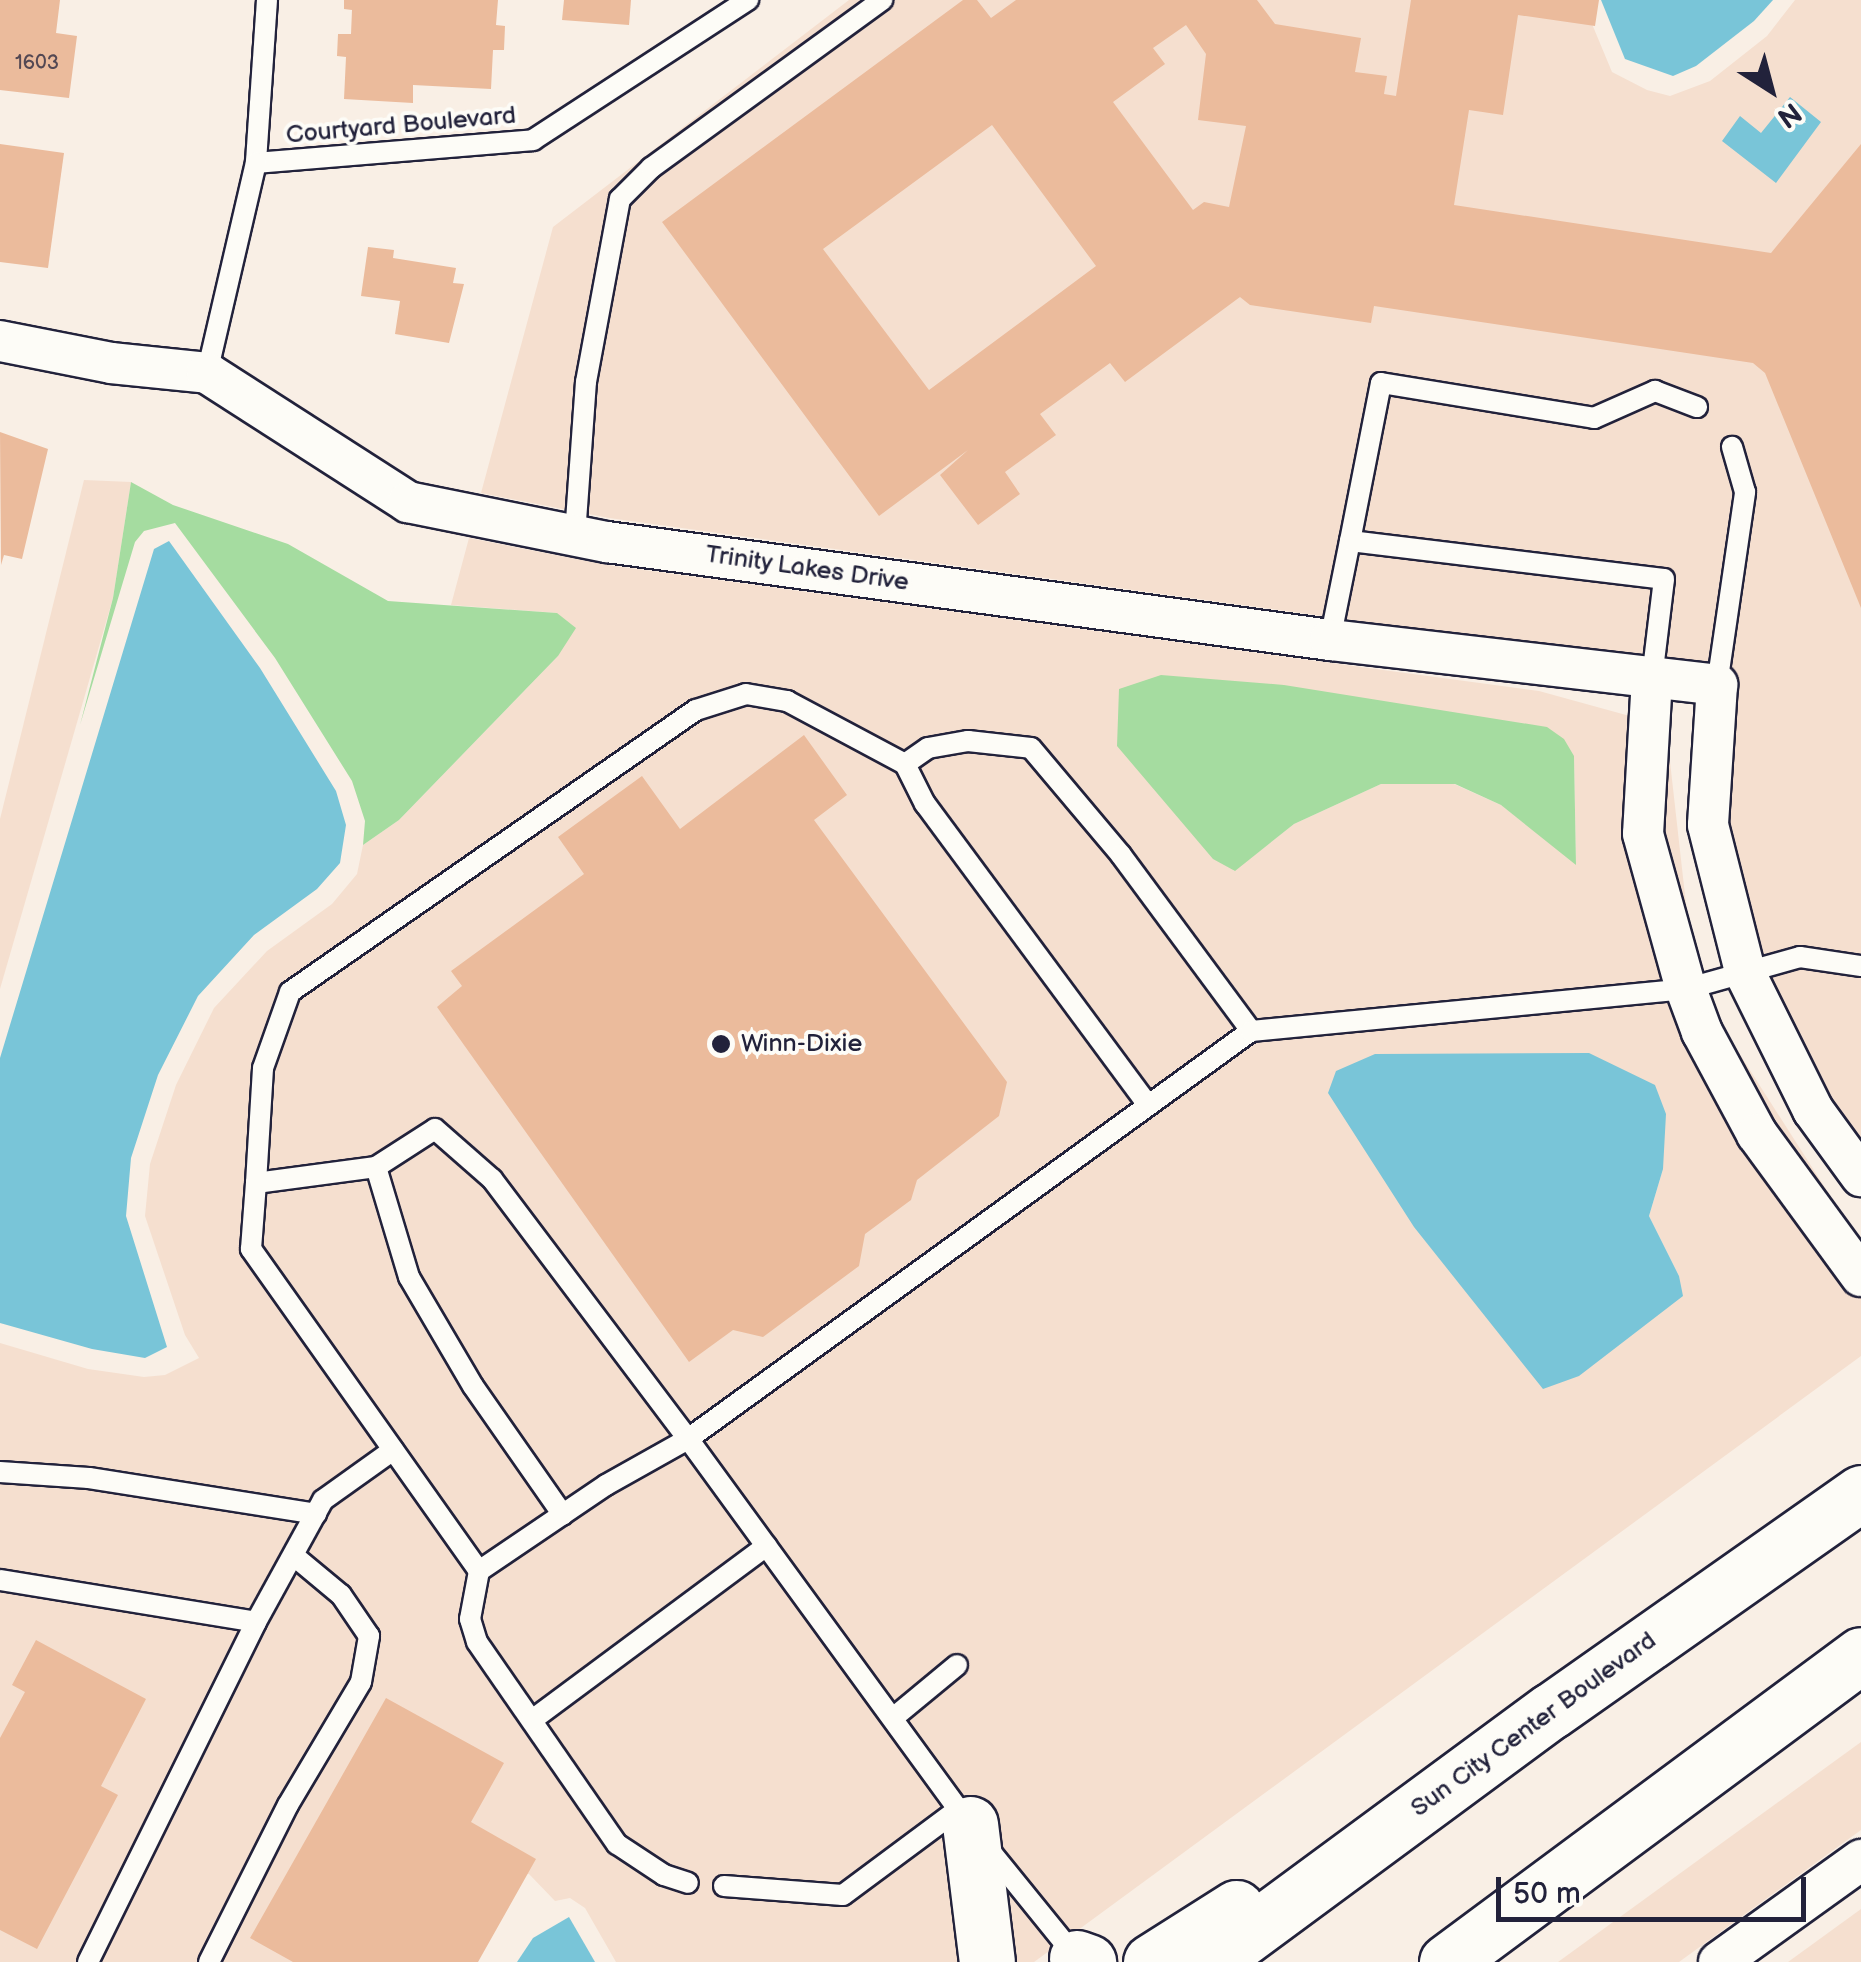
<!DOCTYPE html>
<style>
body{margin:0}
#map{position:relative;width:1861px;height:1962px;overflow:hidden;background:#f9efe5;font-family:"Balsamiq Sans",sans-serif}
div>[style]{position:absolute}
.built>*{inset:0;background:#f5dfcf}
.green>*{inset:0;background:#a5dca0}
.water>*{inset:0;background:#79c5d8}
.building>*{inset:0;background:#ebbb9c}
.roads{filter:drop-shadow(2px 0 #22223b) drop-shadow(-2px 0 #22223b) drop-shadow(0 2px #22223b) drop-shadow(0 -2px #22223b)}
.lane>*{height:20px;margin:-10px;padding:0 10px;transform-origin:10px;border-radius:10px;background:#fdfcf7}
.street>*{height:40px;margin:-20px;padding:0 20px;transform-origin:20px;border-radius:20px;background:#fdfcf7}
.secondary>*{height:55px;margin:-27.5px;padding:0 27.5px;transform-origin:27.5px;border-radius:27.5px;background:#fdfcf7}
.dots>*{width:28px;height:28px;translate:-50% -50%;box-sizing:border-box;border:5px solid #fdfcf7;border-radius:50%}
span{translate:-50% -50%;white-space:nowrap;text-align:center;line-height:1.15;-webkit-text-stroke:8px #fdfcf7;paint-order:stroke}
.number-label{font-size:20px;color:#544853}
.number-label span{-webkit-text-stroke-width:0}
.street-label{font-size:25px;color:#22223b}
.poi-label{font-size:25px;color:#22223b}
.left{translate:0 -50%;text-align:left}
.north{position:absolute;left:1721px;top:40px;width:100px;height:100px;-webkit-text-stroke:8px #fdfcf7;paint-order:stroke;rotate:144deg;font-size:28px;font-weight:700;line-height:40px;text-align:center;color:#22223b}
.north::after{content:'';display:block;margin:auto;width:35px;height:45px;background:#22223b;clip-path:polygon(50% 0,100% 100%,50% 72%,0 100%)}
.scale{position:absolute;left:1496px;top:1877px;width:310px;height:45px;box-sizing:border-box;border:5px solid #22223b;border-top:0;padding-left:12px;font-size:30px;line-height:35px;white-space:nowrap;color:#22223b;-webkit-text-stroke:8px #fdfcf7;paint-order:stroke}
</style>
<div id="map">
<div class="built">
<div style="clip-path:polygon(849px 0,1582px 0,1612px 72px,1647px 90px,1670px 96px,1710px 81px,1767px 36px,1795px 0,1861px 0,1861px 1166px,1738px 978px,1711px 692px,1541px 646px,609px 518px,481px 493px,553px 227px)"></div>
<div style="clip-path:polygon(84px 480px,131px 482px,113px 598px,0 989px,0 819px)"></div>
<div style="clip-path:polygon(evenodd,469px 538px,607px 565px,1539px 691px,1666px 726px,1695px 984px,1861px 1244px,1861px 1356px,1074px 1933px,1061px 1929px,1056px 1946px,1034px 1962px,1008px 1962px,988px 1800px,946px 1801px,965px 1962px,616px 1962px,585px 1908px,570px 1898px,555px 1901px,529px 1874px,495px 1877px,453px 1962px,0 1962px,0 1343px,88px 1369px,144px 1377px,165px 1375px,199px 1358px,185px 1335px,145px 1216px,150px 1164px,176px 1085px,214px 1008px,267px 951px,332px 904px,357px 874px,363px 845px,399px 820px,558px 656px,557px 613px,451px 605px,469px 538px,1120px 689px,1574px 756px,1576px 863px,1501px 805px,1454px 784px,1381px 784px,1294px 824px,1234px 871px,1120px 689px,469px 538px,1663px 1169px,1649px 1216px,1679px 1276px,1579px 1376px,1663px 1169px)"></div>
<div style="clip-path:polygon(1861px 1742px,1861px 1830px,1679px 1962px,1558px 1962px)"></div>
<div style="clip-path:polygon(1861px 1909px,1861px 1962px,1788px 1962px)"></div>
</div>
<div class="green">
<div style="clip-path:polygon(131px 482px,173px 505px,288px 544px,388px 601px,557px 613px,576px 628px,558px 656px,399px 820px,363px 845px,365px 821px,352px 781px,275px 658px,175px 523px,144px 531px,135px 542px,80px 725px,113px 598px)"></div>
<div style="clip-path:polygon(1161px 675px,1284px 685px,1547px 727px,1564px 739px,1574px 756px,1576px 865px,1501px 805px,1455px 784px,1381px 784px,1294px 824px,1235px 871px,1213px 859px,1117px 746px,1119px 689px)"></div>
</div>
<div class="water">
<div style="clip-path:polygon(1601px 0,1773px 0,1754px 21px,1696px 66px,1673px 76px,1625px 59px)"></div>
<div style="clip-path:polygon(1790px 97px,1821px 122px,1776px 183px,1722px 141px,1740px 116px,1761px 133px)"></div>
<div style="clip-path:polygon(169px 541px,260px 668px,336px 791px,346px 825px,340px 863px,317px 889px,254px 935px,198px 996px,158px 1075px,131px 1158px,126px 1216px,167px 1347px,145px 1358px,92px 1349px,0 1323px,0 1058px,154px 549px)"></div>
<div style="clip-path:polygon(1589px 1053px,1655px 1085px,1666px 1114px,1663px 1169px,1649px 1216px,1679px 1276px,1683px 1296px,1579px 1376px,1543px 1389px,1414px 1227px,1328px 1093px,1336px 1071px,1375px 1054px)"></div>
<div style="clip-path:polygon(569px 1917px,595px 1962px,517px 1962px,533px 1938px)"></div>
</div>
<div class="building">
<div style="clip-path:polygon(0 0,60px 0,56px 33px,77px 36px,69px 98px,0 90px)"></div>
<div style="clip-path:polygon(344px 0,498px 0,496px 25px,505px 26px,504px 50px,493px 50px,491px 89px,413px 85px,413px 103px,344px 99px,346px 57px,337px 56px,338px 34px,351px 34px,352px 10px,344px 9px)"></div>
<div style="clip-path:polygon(564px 0,631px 0,629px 25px,562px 20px)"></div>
<div style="clip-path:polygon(evenodd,963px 0,977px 0,991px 18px,1016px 0,1257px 0,1275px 24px,1361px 38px,1355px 72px,1387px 76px,1384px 94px,1396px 96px,1411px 0,1599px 0,1595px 26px,1518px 15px,1503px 115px,1469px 110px,1454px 205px,1771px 253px,1861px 144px,1861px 608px,1765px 373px,1753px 363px,1374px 306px,1371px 323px,1250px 305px,1240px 297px,1125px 382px,1110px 363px,1040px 414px,1056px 435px,1005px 472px,1020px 494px,978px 525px,940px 475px,968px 450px,879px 516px,662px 222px,963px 0,1186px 25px,1206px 54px,1198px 120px,1246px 126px,1229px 207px,1204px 202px,1193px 210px,1113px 102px,1165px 64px,1153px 48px,1186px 25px,963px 0,992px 125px,1096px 266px,929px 390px,823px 249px,992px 125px)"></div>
<div style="clip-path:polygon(0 144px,64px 153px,48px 268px,0 262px)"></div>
<div style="clip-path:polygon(368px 247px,394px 250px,393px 258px,456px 268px,453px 283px,464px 284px,449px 343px,395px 334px,400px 301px,361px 296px)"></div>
<div style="clip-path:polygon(0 432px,48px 449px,22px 559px,4px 555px,1px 565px)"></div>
<div style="clip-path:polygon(804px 735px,847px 795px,814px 820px,1007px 1082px,999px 1116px,917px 1180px,911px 1200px,865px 1234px,859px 1266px,763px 1337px,733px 1330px,689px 1362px,437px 1007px,462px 986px,451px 971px,584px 874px,558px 837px,642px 776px,680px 829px)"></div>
<div style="clip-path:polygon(36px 1640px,146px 1699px,101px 1786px,118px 1795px,37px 1949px,0 1930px,0 1738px,25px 1692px,12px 1685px)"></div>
<div style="clip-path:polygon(386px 1698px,504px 1763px,471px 1822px,536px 1859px,478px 1962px,293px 1962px,250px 1938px)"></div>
</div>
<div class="roads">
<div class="lane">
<div style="left:267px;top:0;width:163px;rotate:93.9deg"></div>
<div style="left:256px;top:163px;width:278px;rotate:-4.7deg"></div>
<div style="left:533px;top:140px;width:257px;rotate:-33.1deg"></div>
<div style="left:207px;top:373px;width:216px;rotate:-76.9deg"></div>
<div style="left:575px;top:535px;width:153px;rotate:-85.9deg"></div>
<div style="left:586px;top:382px;width:186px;rotate:-79.5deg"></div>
<div style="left:620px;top:199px;width:44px;rotate:-45deg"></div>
<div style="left:651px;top:168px;width:286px;rotate:-36deg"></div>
<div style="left:1350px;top:541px;width:161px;rotate:-78.9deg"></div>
<div style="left:1381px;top:383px;width:216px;rotate:9.3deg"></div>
<div style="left:1594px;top:418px;width:67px;rotate:-23.9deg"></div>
<div style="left:1655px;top:391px;width:45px;rotate:20.9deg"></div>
<div style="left:1330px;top:640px;width:101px;rotate:-78.6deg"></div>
<div style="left:1350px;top:541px;width:316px;rotate:6.9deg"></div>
<div style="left:1664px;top:579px;width:100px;rotate:96.9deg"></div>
<div style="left:1717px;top:685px;width:195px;rotate:-81.7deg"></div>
<div style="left:1745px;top:492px;width:47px;rotate:-106.1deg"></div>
<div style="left:1148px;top:1105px;width:375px;rotate:-126.5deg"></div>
<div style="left:925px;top:804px;width:45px;rotate:-116.6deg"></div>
<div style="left:905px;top:764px;width:28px;rotate:-35deg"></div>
<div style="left:928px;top:748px;width:41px;rotate:-9.9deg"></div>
<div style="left:968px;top:741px;width:63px;rotate:6.3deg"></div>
<div style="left:1031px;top:748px;width:140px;rotate:49.9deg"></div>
<div style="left:1121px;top:855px;width:219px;rotate:53.5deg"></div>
<div style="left:435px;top:1129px;width:76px;rotate:41.3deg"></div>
<div style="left:492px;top:1179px;width:326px;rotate:53deg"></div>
<div style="left:688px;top:1439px;width:94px;rotate:150.7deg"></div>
<div style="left:606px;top:1485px;width:153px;rotate:145.9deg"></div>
<div style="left:479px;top:1571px;width:395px;rotate:-125.3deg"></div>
<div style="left:251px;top:1249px;width:66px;rotate:-85.7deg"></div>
<div style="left:256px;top:1183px;width:121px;rotate:-7.6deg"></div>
<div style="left:376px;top:1167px;width:70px;rotate:-32.8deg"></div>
<div style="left:376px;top:1167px;width:115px;rotate:73.3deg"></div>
<div style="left:409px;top:1277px;width:126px;rotate:59.6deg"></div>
<div style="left:473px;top:1386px;width:157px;rotate:55.1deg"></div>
<div style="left:256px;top:1183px;width:115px;rotate:-86.5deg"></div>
<div style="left:263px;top:1068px;width:81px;rotate:-70.4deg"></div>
<div style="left:290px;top:992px;width:494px;rotate:-34.8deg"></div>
<div style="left:696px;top:710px;width:52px;rotate:-17.7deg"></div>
<div style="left:746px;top:694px;width:42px;rotate:9.7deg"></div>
<div style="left:787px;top:701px;width:134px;rotate:28.1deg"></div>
<div style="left:0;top:1472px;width:89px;rotate:3.9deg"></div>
<div style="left:89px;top:1478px;width:230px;rotate:9deg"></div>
<div style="left:479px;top:1571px;width:49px;rotate:100.6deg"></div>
<div style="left:470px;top:1619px;width:24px;rotate:73deg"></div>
<div style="left:477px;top:1642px;width:246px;rotate:55.3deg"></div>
<div style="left:617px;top:1844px;width:56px;rotate:33.4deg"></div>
<div style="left:664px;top:1875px;width:25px;rotate:18deg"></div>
<div style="left:0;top:1580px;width:259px;rotate:9.3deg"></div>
<div style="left:893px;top:1718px;width:83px;rotate:-39.6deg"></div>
<div style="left:532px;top:1720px;width:292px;rotate:-36.6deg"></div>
<div style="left:969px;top:1824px;width:477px;rotate:-126.1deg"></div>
<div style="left:688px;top:1439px;width:695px;rotate:-35.93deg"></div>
<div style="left:1251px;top:1031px;width:437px;rotate:-5.5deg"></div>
<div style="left:1686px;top:989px;width:118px;rotate:-15.7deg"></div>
<div style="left:1800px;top:957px;width:62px;rotate:8.4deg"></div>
<div style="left:990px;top:1851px;width:135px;rotate:51deg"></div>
<div style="left:724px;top:1886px;width:119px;rotate:4.3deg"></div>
<div style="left:843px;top:1895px;width:144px;rotate:-36.6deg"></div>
<div style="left:88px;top:1962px;width:379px;rotate:-63.7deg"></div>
<div style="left:256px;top:1622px;width:139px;rotate:-61.2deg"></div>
<div style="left:323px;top:1500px;width:86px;rotate:-35.5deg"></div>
<div style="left:209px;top:1962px;width:176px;rotate:-63.3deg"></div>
<div style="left:288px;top:1805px;width:143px;rotate:-59.3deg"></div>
<div style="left:361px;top:1682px;width:47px;rotate:-80.1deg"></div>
<div style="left:369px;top:1636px;width:50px;rotate:-124.3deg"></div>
<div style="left:341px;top:1595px;width:62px;rotate:-140.2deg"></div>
</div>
<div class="street">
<div style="left:0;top:341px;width:113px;rotate:11.2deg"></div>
<div style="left:111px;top:363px;width:97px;rotate:5.9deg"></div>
<div style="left:207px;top:373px;width:239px;rotate:32.7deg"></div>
<div style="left:408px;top:502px;width:203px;rotate:11.4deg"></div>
<div style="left:607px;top:542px;width:730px;rotate:7.72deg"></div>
<div style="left:1330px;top:640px;width:390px;rotate:6.6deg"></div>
<div style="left:1717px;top:685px;width:140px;rotate:93.7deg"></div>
<div style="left:1708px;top:825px;width:155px;rotate:75.8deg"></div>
<div style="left:1746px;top:975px;width:151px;rotate:63.6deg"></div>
<div style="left:1813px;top:1110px;width:82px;rotate:54deg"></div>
<div style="left:1652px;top:678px;width:156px;rotate:93.3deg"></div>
<div style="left:1643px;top:834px;width:161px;rotate:74.5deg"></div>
<div style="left:1686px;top:989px;width:46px;rotate:69.6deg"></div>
<div style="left:1702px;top:1032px;width:116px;rotate:61.7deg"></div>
<div style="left:1757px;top:1134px;width:176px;rotate:53.8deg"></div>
<div style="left:1719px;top:1962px;width:175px;rotate:-35.7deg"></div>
</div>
<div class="secondary">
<div style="left:970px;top:1824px;width:139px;rotate:83deg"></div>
<div style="left:1077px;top:1958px;width:12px;rotate:20deg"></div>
<div style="left:1151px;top:1962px;width:101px;rotate:-32.4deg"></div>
<div style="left:1210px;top:1962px;width:423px;rotate:-36.4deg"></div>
<div style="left:1551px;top:1711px;width:379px;rotate:-35.1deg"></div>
<div style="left:1447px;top:1962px;width:515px;rotate:-36.56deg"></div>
</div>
</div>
<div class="dots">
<div style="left:721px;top:1044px;background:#22223b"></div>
</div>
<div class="number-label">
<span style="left:37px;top:63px">1603</span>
</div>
<div class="street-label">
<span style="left:401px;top:126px;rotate:-5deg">Courtyard Boulevard</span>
<span style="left:807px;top:569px;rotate:8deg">Trinity Lakes Drive</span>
<span style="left:1534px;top:1725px;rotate:-36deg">Sun City Center Boulevard</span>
</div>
<div class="poi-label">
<span class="left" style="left:741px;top:1044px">Winn-Dixie</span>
</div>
<div class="north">N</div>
<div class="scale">50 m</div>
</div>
